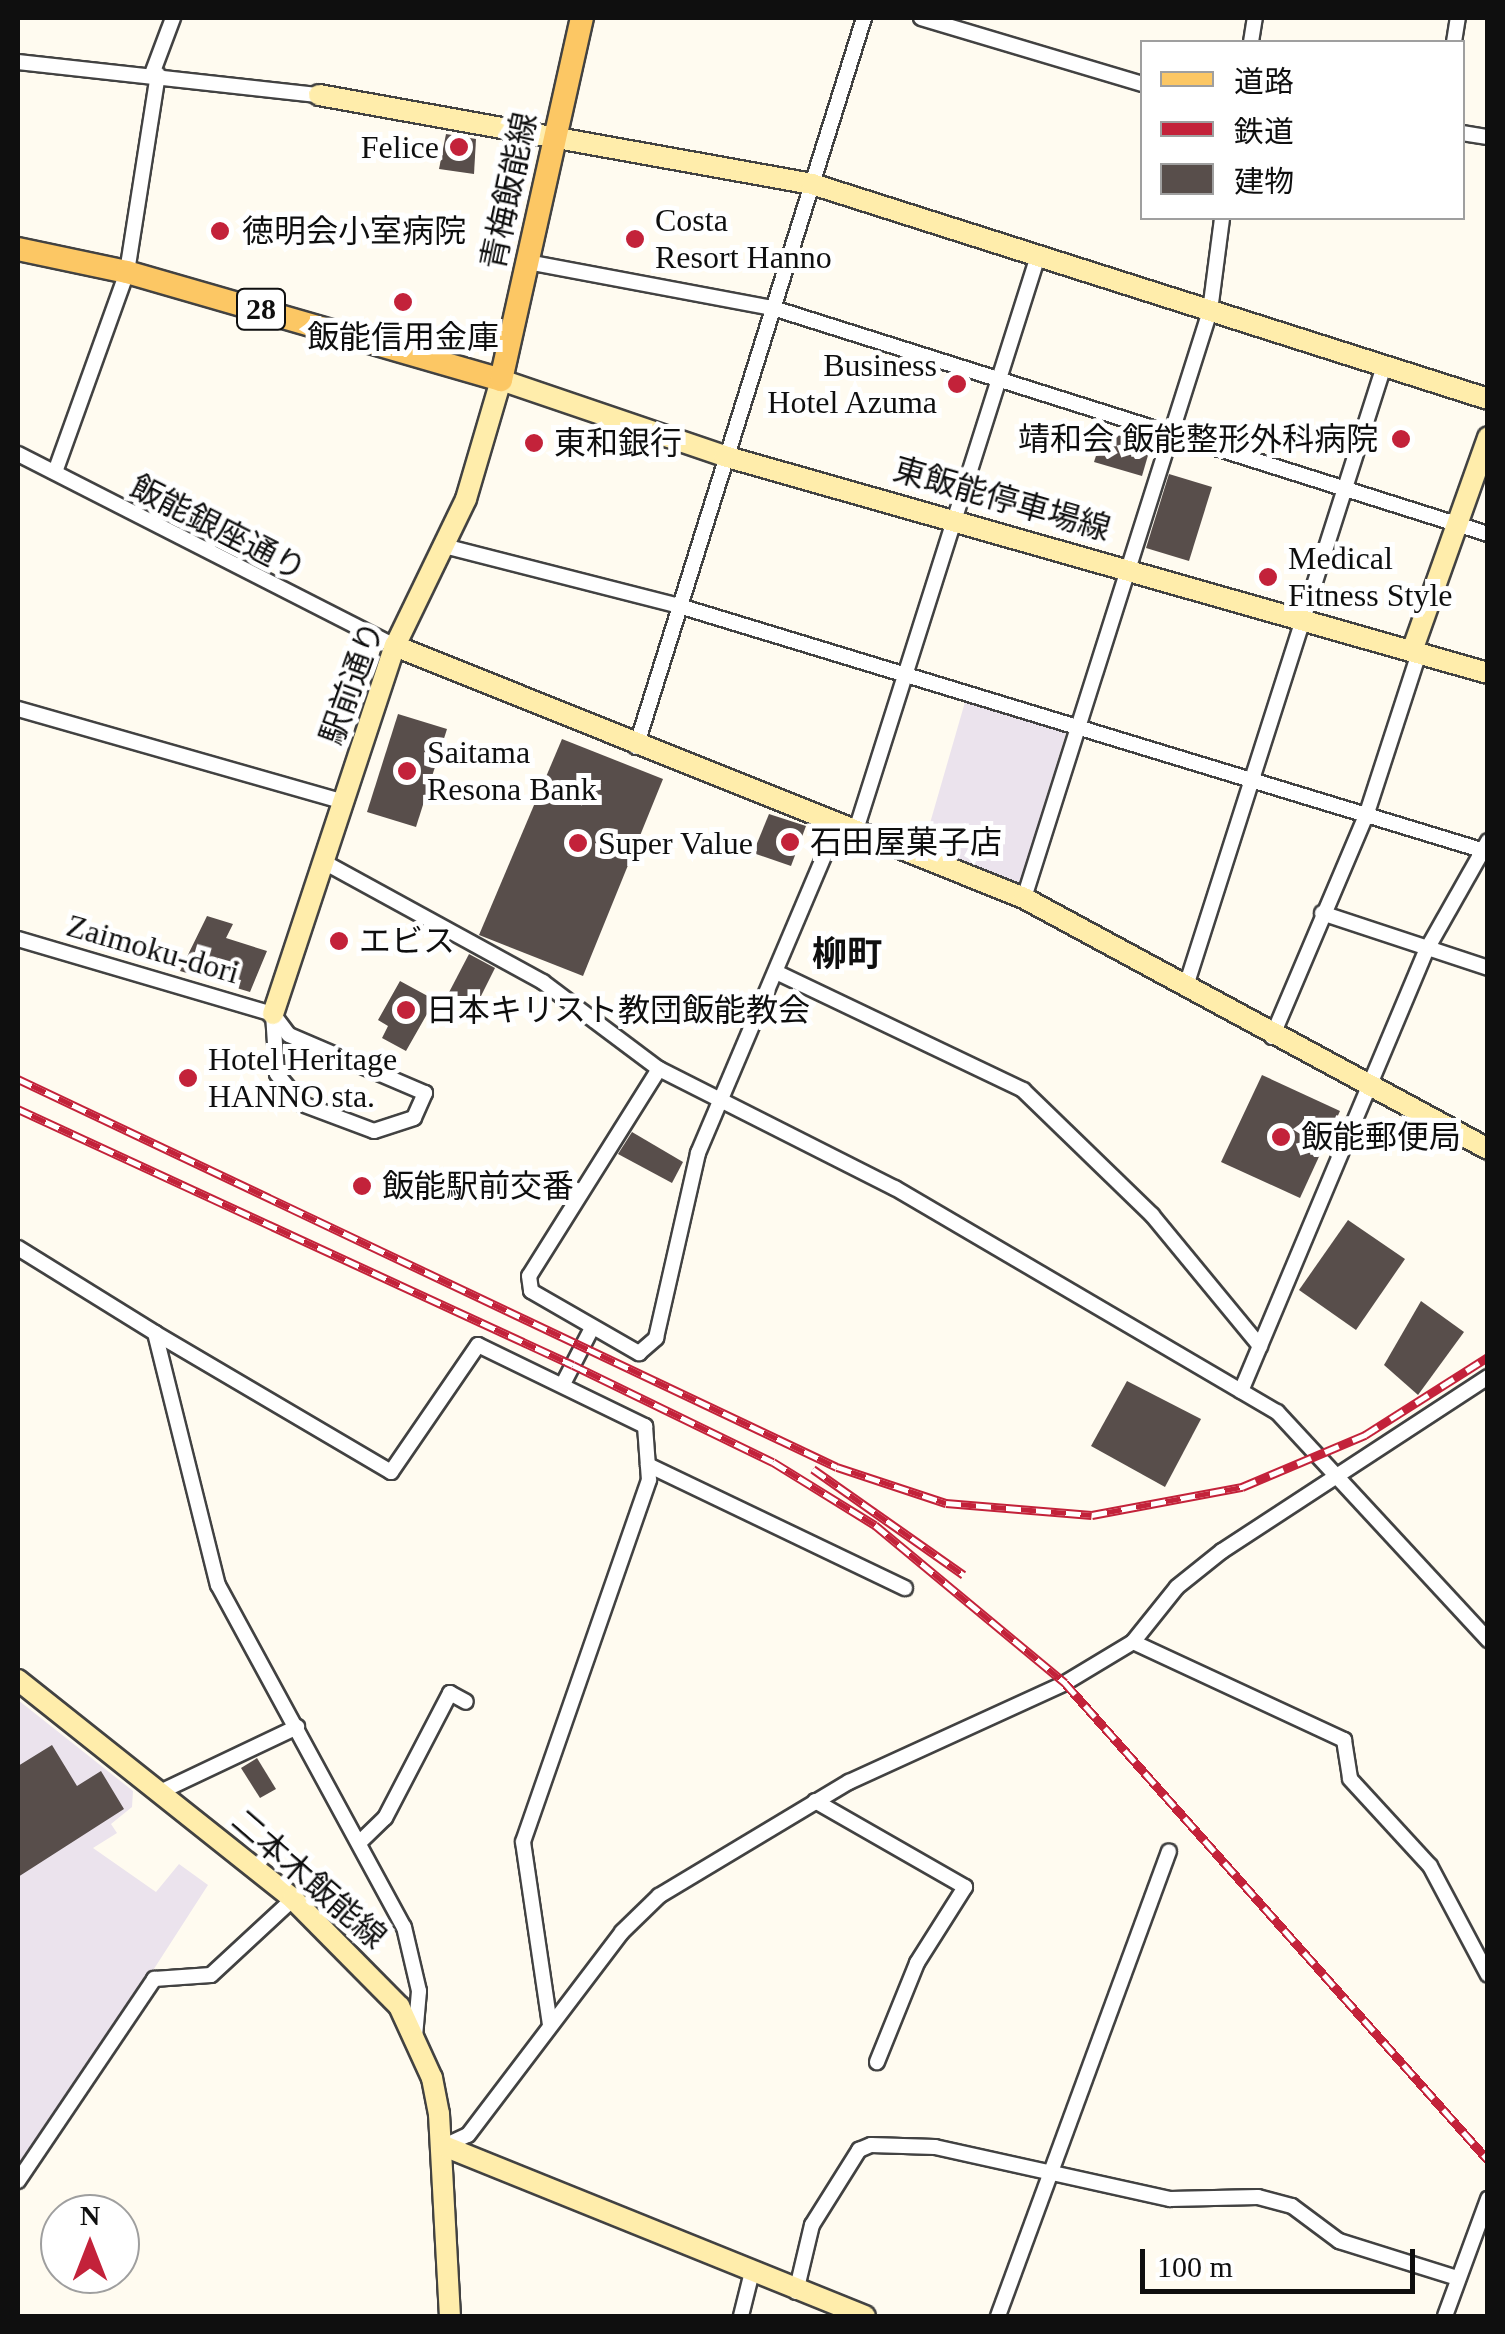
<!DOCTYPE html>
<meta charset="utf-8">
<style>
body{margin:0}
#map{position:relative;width:1505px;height:2334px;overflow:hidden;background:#fffbf0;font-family:"Times New Roman","Noto Sans JP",serif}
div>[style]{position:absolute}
.industrial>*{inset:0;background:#ebe3ed}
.building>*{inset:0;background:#584e4b}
.roads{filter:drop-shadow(2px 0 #424242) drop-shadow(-2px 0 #424242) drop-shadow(0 2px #424242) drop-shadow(0 -2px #424242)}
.street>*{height:14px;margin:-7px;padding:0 7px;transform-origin:7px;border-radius:7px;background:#fff}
.secondary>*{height:20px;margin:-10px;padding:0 10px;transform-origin:10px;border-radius:10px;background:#ffedab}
.primary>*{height:22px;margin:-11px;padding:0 11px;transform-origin:11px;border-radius:11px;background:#fcc764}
.rail>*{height:9px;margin-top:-4.5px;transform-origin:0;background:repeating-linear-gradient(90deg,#fff 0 15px,#c3223a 0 30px);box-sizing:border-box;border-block:2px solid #c3223a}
.dots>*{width:28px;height:28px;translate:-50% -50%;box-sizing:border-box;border:5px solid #fff;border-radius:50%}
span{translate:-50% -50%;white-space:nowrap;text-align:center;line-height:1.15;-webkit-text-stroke:10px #fff;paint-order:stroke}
.shield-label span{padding:2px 8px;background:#fff;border:2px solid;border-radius:8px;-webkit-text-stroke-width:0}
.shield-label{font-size:30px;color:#0f0f0f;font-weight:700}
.poi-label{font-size:32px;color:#0f0f0f}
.right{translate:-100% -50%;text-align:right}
.left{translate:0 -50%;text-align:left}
.street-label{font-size:32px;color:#0f0f0f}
.neighbourhood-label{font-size:35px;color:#0f0f0f;font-weight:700}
.frame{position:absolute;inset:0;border:20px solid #0f0f0f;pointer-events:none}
.legend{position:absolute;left:1140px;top:40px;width:325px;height:180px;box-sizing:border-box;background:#fff;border:2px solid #9f9f9f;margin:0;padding:12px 18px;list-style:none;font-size:30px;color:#0f0f0f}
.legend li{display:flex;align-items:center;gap:20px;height:50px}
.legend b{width:50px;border:2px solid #9f9f9f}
.north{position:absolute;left:40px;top:2194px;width:100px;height:100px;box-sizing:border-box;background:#fff;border:2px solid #9f9f9f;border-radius:50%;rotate:0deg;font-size:28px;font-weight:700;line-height:40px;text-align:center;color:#0f0f0f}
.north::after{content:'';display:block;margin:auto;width:35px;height:45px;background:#c3223a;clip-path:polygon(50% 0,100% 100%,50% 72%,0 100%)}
.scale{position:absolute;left:1140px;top:2249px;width:275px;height:45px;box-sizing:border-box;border:5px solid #0f0f0f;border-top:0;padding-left:12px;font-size:30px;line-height:35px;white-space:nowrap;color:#0f0f0f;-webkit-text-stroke:8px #fff;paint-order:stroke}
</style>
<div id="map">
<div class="industrial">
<div style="clip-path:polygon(965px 702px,1067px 730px,1019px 885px,924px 844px)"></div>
<div style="clip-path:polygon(18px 1700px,133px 1791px,132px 1807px,111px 1824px,117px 1833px,93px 1848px,156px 1892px,179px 1864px,208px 1885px,18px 2180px)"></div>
</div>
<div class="building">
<div style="clip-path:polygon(446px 134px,476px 139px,474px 174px,439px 169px)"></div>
<div style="clip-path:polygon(1104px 431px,1151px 445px,1142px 476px,1094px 462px)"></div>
<div style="clip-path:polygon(1169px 474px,1212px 487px,1189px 561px,1146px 548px)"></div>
<div style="clip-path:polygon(398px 714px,447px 729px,416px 827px,367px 812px)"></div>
<div style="clip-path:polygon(562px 739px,663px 779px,583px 976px,479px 935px)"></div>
<div style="clip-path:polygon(769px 814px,806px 826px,791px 866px,753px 853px)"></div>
<div style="clip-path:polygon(207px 916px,233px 924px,226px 938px,267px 951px,250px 992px,180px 971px)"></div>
<div style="clip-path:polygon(469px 954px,495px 968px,472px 1014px,445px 1000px)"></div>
<div style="clip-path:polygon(400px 981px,435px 1000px,406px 1051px,382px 1038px,388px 1026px,378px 1020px)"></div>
<div style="clip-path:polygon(1262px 1075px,1340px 1111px,1300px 1198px,1221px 1162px)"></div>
<div style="clip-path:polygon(632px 1132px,683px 1162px,672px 1183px,618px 1154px)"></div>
<div style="clip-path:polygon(1348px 1220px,1405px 1259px,1356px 1330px,1299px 1290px)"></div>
<div style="clip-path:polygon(1421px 1301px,1464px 1332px,1418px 1395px,1384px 1365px)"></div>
<div style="clip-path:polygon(1127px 1381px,1201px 1419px,1165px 1487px,1091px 1446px)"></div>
<div style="clip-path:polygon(52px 1745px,77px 1786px,101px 1771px,124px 1809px,18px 1877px,18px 1766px)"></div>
<div style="clip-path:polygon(257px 1758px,276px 1789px,260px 1798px,241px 1768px)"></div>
</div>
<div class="roads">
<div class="street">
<div style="left:921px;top:18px;width:231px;rotate:16.6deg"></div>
<div style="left:1251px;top:42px;width:24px;rotate:-81deg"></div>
<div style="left:1454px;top:42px;width:24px;rotate:-81deg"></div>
<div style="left:18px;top:62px;width:303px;rotate:6.3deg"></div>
<div style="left:152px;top:74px;width:60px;rotate:-69.4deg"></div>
<div style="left:1462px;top:133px;width:26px;rotate:9deg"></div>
<div style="left:527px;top:262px;width:250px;rotate:10.6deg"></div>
<div style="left:773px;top:308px;width:750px;rotate:17.54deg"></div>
<div style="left:18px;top:454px;width:423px;rotate:27deg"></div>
<div style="left:55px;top:472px;width:213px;rotate:-70.2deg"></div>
<div style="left:127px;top:272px;width:200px;rotate:-81.1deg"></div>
<div style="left:444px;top:546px;width:239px;rotate:14.3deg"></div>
<div style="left:676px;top:605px;width:849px;rotate:16.92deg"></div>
<div style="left:18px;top:709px;width:336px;rotate:15.9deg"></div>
<div style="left:636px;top:747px;width:764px;rotate:-72.63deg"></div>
<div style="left:856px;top:830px;width:602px;rotate:-72.41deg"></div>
<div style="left:322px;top:861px;width:252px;rotate:28.7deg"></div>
<div style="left:543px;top:982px;width:145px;rotate:36.9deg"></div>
<div style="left:659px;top:1069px;width:264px;rotate:26.8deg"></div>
<div style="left:895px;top:1188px;width:443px;rotate:30.4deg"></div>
<div style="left:1277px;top:1412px;width:311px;rotate:47.2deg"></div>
<div style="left:1024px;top:898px;width:616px;rotate:-72.42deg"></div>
<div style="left:1210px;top:311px;width:94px;rotate:-82.6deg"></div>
<div style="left:1322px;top:913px;width:175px;rotate:18.3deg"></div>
<div style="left:18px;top:939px;width:266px;rotate:16.4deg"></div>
<div style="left:776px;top:972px;width:274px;rotate:25.5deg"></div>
<div style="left:1023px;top:1090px;width:180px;rotate:44.1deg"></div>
<div style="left:1152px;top:1215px;width:170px;rotate:50.5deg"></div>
<div style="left:1186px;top:986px;width:651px;rotate:-72.29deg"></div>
<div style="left:273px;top:1014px;width:26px;rotate:53deg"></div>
<div style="left:289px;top:1035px;width:148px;rotate:23.1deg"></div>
<div style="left:425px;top:1093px;width:27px;rotate:114deg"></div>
<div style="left:414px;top:1118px;width:42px;rotate:162deg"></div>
<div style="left:374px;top:1131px;width:77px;rotate:-159.4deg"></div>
<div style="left:302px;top:1104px;width:39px;rotate:-130deg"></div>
<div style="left:277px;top:1074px;width:60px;rotate:-93.8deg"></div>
<div style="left:1272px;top:1037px;width:243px;rotate:-67deg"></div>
<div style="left:1367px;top:813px;width:168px;rotate:-72deg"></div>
<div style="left:659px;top:1069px;width:244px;rotate:122.1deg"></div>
<div style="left:529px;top:1276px;width:15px;rotate:82deg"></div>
<div style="left:531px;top:1291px;width:125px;rotate:29.9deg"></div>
<div style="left:639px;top:1353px;width:23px;rotate:-41deg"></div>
<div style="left:656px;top:1338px;width:190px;rotate:-77.2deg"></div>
<div style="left:698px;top:1153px;width:358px;rotate:-67deg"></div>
<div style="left:18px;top:1248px;width:161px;rotate:31.8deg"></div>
<div style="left:155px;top:1333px;width:260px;rotate:76deg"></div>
<div style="left:218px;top:1585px;width:389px;rotate:61.5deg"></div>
<div style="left:404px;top:1927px;width:66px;rotate:76.8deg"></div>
<div style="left:419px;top:1991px;width:46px;rotate:95deg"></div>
<div style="left:155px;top:1333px;width:274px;rotate:30.5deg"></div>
<div style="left:391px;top:1472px;width:154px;rotate:-55.6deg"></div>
<div style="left:478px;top:1345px;width:186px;rotate:25.9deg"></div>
<div style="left:645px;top:1426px;width:54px;rotate:85.8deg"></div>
<div style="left:649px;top:1480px;width:383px;rotate:109.2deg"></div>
<div style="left:523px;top:1842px;width:184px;rotate:81.6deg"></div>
<div style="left:563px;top:1384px;width:63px;rotate:-62.6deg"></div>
<div style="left:1241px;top:1391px;width:480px;rotate:-67.2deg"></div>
<div style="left:1427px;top:949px;width:124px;rotate:-60.5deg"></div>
<div style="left:648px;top:1465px;width:285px;rotate:25.6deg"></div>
<div style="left:1133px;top:1642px;width:233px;rotate:24.9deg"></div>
<div style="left:1344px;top:1740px;width:39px;rotate:81deg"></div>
<div style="left:1350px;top:1779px;width:118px;rotate:47.4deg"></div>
<div style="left:1430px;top:1866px;width:123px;rotate:62deg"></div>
<div style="left:160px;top:1792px;width:152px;rotate:-25.4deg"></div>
<div style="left:815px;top:1801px;width:173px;rotate:29.8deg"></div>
<div style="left:965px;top:1887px;width:90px;rotate:122.3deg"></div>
<div style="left:917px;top:1963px;width:107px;rotate:112deg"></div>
<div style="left:361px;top:1841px;width:33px;rotate:-44deg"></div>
<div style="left:385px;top:1818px;width:141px;rotate:-62.5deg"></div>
<div style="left:450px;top:1693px;width:18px;rotate:29deg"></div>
<div style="left:444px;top:2146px;width:26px;rotate:-25deg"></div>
<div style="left:468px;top:2135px;width:255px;rotate:-52.8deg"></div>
<div style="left:622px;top:1932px;width:52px;rotate:-44.2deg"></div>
<div style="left:659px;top:1896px;width:222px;rotate:-31deg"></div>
<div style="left:849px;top:1782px;width:238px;rotate:-24.6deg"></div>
<div style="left:1065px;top:1683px;width:79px;rotate:-31.1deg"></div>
<div style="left:1133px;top:1642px;width:70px;rotate:-51.3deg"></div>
<div style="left:1177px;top:1587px;width:58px;rotate:-38.7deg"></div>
<div style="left:1222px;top:1551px;width:318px;rotate:-33.2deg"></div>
<div style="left:18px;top:2181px;width:244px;rotate:-56deg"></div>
<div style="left:154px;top:1979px;width:57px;rotate:-4deg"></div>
<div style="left:211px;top:1975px;width:112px;rotate:-42.8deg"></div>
<div style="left:796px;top:2292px;width:69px;rotate:-76.6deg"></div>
<div style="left:812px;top:2225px;width:89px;rotate:-57.9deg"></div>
<div style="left:859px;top:2150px;width:13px;rotate:-23deg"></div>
<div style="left:871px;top:2145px;width:64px;rotate:1.8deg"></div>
<div style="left:935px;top:2147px;width:241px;rotate:12.5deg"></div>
<div style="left:1170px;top:2199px;width:88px;rotate:-1.3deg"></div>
<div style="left:1258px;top:2197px;width:35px;rotate:15deg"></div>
<div style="left:1292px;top:2206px;width:59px;rotate:36.7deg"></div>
<div style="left:1339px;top:2241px;width:121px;rotate:17.4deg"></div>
<div style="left:741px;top:2316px;width:41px;rotate:-76deg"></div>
<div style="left:998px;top:2316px;width:495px;rotate:-69.8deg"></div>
<div style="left:1445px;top:2316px;width:125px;rotate:-69.8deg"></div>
</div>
<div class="secondary">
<div style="left:319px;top:95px;width:501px;rotate:10.23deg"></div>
<div style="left:812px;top:184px;width:709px;rotate:17.64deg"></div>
<div style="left:395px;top:646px;width:678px;rotate:21.83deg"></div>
<div style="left:1024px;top:898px;width:528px;rotate:28.41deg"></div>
<div style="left:1412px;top:651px;width:227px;rotate:-70.4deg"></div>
<div style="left:273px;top:1014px;width:388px;rotate:-71.7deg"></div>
<div style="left:395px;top:646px;width:163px;rotate:-64.2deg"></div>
<div style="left:466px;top:499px;width:124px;rotate:-73.6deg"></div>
<div style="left:501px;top:380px;width:236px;rotate:18.8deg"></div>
<div style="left:724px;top:456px;width:794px;rotate:15.86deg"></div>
<div style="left:18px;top:1680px;width:352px;rotate:38.5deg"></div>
<div style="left:293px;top:1899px;width:151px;rotate:45.3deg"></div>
<div style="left:399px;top:2006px;width:79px;rotate:65.4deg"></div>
<div style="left:432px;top:2078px;width:37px;rotate:79deg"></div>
<div style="left:439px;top:2114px;width:202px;rotate:86.9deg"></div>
<div style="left:444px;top:2146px;width:454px;rotate:22deg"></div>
</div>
<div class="primary">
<div style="left:18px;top:249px;width:111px;rotate:11.9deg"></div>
<div style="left:127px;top:272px;width:389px;rotate:16.1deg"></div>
<div style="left:501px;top:380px;width:371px;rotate:-77.4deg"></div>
</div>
</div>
<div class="rail">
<div style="left:18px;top:1079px;width:906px;rotate:25.35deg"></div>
<div style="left:837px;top:1467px;width:115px;rotate:18.3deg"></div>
<div style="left:946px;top:1503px;width:146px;rotate:4.7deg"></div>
<div style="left:1092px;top:1515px;width:153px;rotate:-10.6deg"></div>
<div style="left:1242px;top:1487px;width:134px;rotate:-22.9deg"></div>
<div style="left:1365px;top:1435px;width:146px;rotate:-32.4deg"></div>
<div style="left:18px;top:1109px;width:611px;rotate:24.76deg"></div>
<div style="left:573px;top:1365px;width:222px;rotate:25.9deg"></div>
<div style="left:773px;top:1462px;width:120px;rotate:31.7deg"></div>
<div style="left:875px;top:1525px;width:247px;rotate:39.7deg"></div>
<div style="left:1065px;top:1683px;width:638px;rotate:48.43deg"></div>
<div style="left:813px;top:1469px;width:184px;rotate:35.1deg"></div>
</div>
<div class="dots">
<div style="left:459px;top:147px;background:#c3223a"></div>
<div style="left:220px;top:231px;background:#c3223a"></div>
<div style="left:635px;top:239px;background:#c3223a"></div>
<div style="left:403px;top:302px;background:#c3223a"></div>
<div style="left:957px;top:384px;background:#c3223a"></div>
<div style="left:1401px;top:439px;background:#c3223a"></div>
<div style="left:534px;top:443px;background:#c3223a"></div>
<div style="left:1268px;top:577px;background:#c3223a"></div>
<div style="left:407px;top:771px;background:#c3223a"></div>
<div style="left:790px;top:842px;background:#c3223a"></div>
<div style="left:578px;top:843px;background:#c3223a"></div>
<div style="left:339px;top:941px;background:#c3223a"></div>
<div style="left:406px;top:1010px;background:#c3223a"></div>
<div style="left:188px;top:1078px;background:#c3223a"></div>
<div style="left:1281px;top:1137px;background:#c3223a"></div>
<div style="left:362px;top:1186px;background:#c3223a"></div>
</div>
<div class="shield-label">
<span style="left:261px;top:309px">28</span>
</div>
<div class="poi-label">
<span class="right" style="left:439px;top:147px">Felice</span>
<span class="left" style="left:655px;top:239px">Costa<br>Resort Hanno</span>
<span class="left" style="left:242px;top:231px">徳明会小室病院</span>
<span style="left:403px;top:337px">飯能信用金庫</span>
<span class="right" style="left:937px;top:384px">Business<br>Hotel Azuma</span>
<span class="right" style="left:1378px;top:439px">靖和会 飯能整形外科病院</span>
<span class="left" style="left:554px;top:443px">東和銀行</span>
<span class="left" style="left:1288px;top:577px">Medical<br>Fitness Style</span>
<span class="left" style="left:427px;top:771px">Saitama<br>Resona Bank</span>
<span class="left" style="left:810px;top:842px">石田屋菓子店</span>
<span class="left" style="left:598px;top:843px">Super Value</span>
<span class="left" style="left:359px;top:941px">エビス</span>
<span class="left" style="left:426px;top:1010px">日本キリスト教団飯能教会</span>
<span class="left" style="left:208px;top:1078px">Hotel Heritage<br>HANNO sta.</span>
<span class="left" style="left:1301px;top:1137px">飯能郵便局</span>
<span class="left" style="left:382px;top:1186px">飯能駅前交番</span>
</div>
<div class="street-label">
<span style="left:509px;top:191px;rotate:-78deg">青梅飯能線</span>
<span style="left:1002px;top:499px;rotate:16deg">東飯能停車場線</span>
<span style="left:218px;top:528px;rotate:27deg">飯能銀座通り</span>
<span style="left:352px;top:683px;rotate:-70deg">駅前通り</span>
<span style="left:153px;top:949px;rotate:16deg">Zaimoku-dori</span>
<span style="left:309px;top:1879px;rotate:41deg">二本木飯能線</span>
</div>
<div class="neighbourhood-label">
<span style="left:847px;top:955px">柳町</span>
</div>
<div class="frame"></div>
<ul class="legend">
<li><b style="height:12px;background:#fcc764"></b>道路</li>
<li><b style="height:12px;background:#c3223a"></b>鉄道</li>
<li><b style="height:28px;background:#584e4b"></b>建物</li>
</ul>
<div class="north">N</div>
<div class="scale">100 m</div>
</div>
